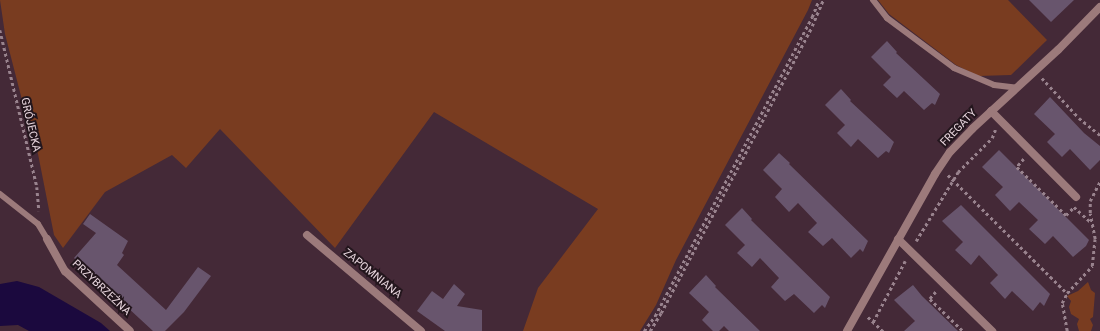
<!DOCTYPE html>
<meta charset="utf-8">
<style>
body{margin:0}
#map{position:relative;width:1100px;height:331px;overflow:hidden;background:#442937;font-family:Roboto,sans-serif}
div>[style]{position:absolute}
.green>*{inset:0;background:#793c20}
.water>*{inset:0;background:#1b093e}
.building>*{inset:0;background:#68556d}
.path>*{height:2.5px;margin-top:-1.25px;transform-origin:0;background:repeating-linear-gradient(90deg,#99838e 0 3px,transparent 0 6px)}
.lane>*{height:6px;margin:-3px;padding:0 3px;transform-origin:3px;border-radius:3px;background:#9c7a7b}
.street>*{height:8px;margin:-4px;padding:0 4px;transform-origin:4px;border-radius:4px;background:#9c7a7b}
span{translate:-50% -50%;white-space:nowrap;text-align:center;line-height:1.15;-webkit-text-stroke:4px #23161d;paint-order:stroke}
.street-label{font-size:11px;color:#e9d7df}
</style>
<div id="map">
<div class="green">
<div style="clip-path:polygon(0 0,812px 0,808px 10px,676px 260px,656px 305px,640px 331px,523px 331px,538px 288px,598px 209px,434px 112px,335px 248px,220px 129px,186px 168px,172px 155px,105px 192px,63px 248px,54px 235px,38px 154px,29px 127px,5px 34px)"></div>
<div style="clip-path:polygon(878px 0,1008px 0,1047px 40px,1011px 75px,978px 76px,956px 65px,889px 14px)"></div>
<div style="clip-path:polygon(1088px 282px,1091px 290px,1095px 293px,1093px 317px,1090px 319px,1093px 325px,1091px 331px,1079px 331px,1077px 324px,1079px 319px,1071px 314px,1069px 307px,1071px 301px,1067px 296px,1078px 291px)"></div>
</div>
<div class="water">
<div style="clip-path:polygon(17px 281px,39px 287px,101px 323px,110px 331px,29px 331px,18px 325px,0 326px,0 284px)"></div>
</div>
<div class="building">
<div style="clip-path:polygon(1029px 0,1074px 0,1051px 22px)"></div>
<div style="clip-path:polygon(887px 41px,897px 52px,896px 53px,940px 94px,935px 105px,932px 103px,924px 110px,904px 91px,897px 98px,883px 85px,891px 77px,871px 57px)"></div>
<div style="clip-path:polygon(841px 89px,851px 100px,850px 101px,894px 142px,889px 153px,886px 151px,878px 158px,858px 139px,851px 147px,837px 133px,845px 125px,825px 105px)"></div>
<div style="clip-path:polygon(1050px 97px,1084px 133px,1100px 146px,1100px 160px,1090px 170px,1070px 149px,1062px 157px,1047px 142px,1055px 134px,1034px 114px)"></div>
<div style="clip-path:polygon(999px 150px,1089px 240px,1086px 246px,1073px 257px,1053px 236px,1045px 244px,1029px 229px,1038px 220px,1019px 202px,1010px 211px,995px 195px,1003px 187px,982px 167px)"></div>
<div style="clip-path:polygon(779px 153px,790px 163px,789px 164px,868px 241px,863px 252px,860px 249px,851px 258px,832px 238px,823px 246px,808px 232px,817px 223px,798px 203px,789px 212px,775px 197px,782px 189px,763px 170px)"></div>
<div style="clip-path:polygon(961px 205px,1050px 294px,1044px 306px,1040px 302px,1033px 311px,1012px 291px,1005px 299px,990px 283px,998px 275px,979px 255px,971px 265px,955px 250px,963px 242px,942px 221px)"></div>
<div style="clip-path:polygon(742px 208px,752px 219px,751px 220px,830px 297px,825px 308px,822px 305px,814px 313px,794px 294px,785px 301px,771px 287px,779px 278px,760px 258px,752px 267px,737px 253px,745px 245px,725px 225px)"></div>
<div style="clip-path:polygon(90px 214px,128px 241px,122px 253px,124px 255px,117px 265px,166px 310px,198px 267px,211px 276px,184px 312px,165px 331px,153px 331px,74px 258px,96px 233px,83px 224px)"></div>
<div style="clip-path:polygon(706px 275px,716px 286px,715px 287px,760px 331px,729px 331px,724px 326px,719px 331px,713px 331px,702px 320px,709px 312px,689px 293px)"></div>
<div style="clip-path:polygon(454px 284px,465px 294px,457px 306px,482px 310px,482px 331px,445px 331px,417px 311px,432px 291px,443px 299px)"></div>
<div style="clip-path:polygon(913px 285px,922px 296px,958px 331px,904px 331px,915px 321px,894px 300px)"></div>
</div>
<div class="path">
<div style="left:0;top:30px;width:161px;rotate:76.7deg"></div>
<div style="left:37px;top:187px;width:24px;rotate:85deg"></div>
<div style="left:1042px;top:78px;width:54px;rotate:47.2deg"></div>
<div style="left:1079px;top:118px;width:27px;rotate:39deg"></div>
<div style="left:1024px;top:159px;width:11px;rotate:131deg"></div>
<div style="left:1017px;top:167px;width:69px;rotate:44.4deg"></div>
<div style="left:1066px;top:215px;width:11px;rotate:-45deg"></div>
<div style="left:1074px;top:207px;width:24px;rotate:42deg"></div>
<div style="left:948px;top:175px;width:168px;rotate:44.8deg"></div>
<div style="left:916px;top:241px;width:81px;rotate:-58.7deg"></div>
<div style="left:958px;top:172px;width:48px;rotate:-45deg"></div>
<div style="left:992px;top:138px;width:9px;rotate:-69deg"></div>
<div style="left:936px;top:292px;width:9px;rotate:131deg"></div>
<div style="left:930px;top:299px;width:46px;rotate:44.1deg"></div>
<div style="left:868px;top:317px;width:21px;rotate:43deg"></div>
<div style="left:873px;top:322px;width:69px;rotate:-62.3deg"></div>
<div style="left:644px;top:331px;width:19px;rotate:-54deg"></div>
<div style="left:655px;top:316px;width:338px;rotate:-62.3deg"></div>
<div style="left:812px;top:17px;width:18px;rotate:-68deg"></div>
<div style="left:650px;top:331px;width:21px;rotate:-59deg"></div>
<div style="left:661px;top:313px;width:324px;rotate:-62.2deg"></div>
<div style="left:812px;top:26px;width:28px;rotate:-67deg"></div>
<div style="left:1067px;top:331px;width:28px;rotate:-100deg"></div>
<div style="left:1062px;top:303px;width:11px;rotate:-63deg"></div>
<div style="left:1067px;top:293px;width:37px;rotate:-47deg"></div>
<div style="left:1092px;top:266px;width:27px;rotate:-84deg"></div>
<div style="left:1095px;top:239px;width:26px;rotate:-101deg"></div>
<div style="left:1090px;top:213px;width:12px;rotate:-90deg"></div>
<div style="left:1090px;top:201px;width:22px;rotate:-63deg"></div>
</div>
<div class="lane">
<div style="left:873px;top:0;width:23px;rotate:52deg"></div>
<div style="left:887px;top:18px;width:84px;rotate:36.7deg"></div>
<div style="left:954px;top:68px;width:43px;rotate:23deg"></div>
<div style="left:994px;top:85px;width:23px;rotate:7deg"></div>
<div style="left:0;top:194px;width:48px;rotate:38.3deg"></div>
<div style="left:38px;top:224px;width:17px;rotate:59deg"></div>
</div>
<div class="street">
<div style="left:991px;top:111px;width:121px;rotate:45.3deg"></div>
<div style="left:307px;top:235px;width:149px;rotate:40.1deg"></div>
<div style="left:47px;top:239px;width:37px;rotate:61deg"></div>
<div style="left:65px;top:271px;width:88px;rotate:42.7deg"></div>
<div style="left:898px;top:239px;width:132px;rotate:44.4deg"></div>
<div style="left:847px;top:331px;width:180px;rotate:-60.7deg"></div>
<div style="left:935px;top:174px;width:27px;rotate:-56deg"></div>
<div style="left:950px;top:152px;width:32px;rotate:-46deg"></div>
<div style="left:972px;top:129px;width:117px;rotate:-42.6deg"></div>
<div style="left:1058px;top:50px;width:60px;rotate:-45.7deg"></div>
</div>
<div class="street-label">
<span style="left:30px;top:125px;rotate:77deg">GRÓJECKA</span>
<span style="left:959px;top:128px;rotate:-46deg">FREGATY</span>
<span style="left:372px;top:274px;rotate:39deg">ZAPOMNIANA</span>
<span style="left:101px;top:288px;rotate:43deg">PRZYBRZEŻNA</span>
</div>
</div>
